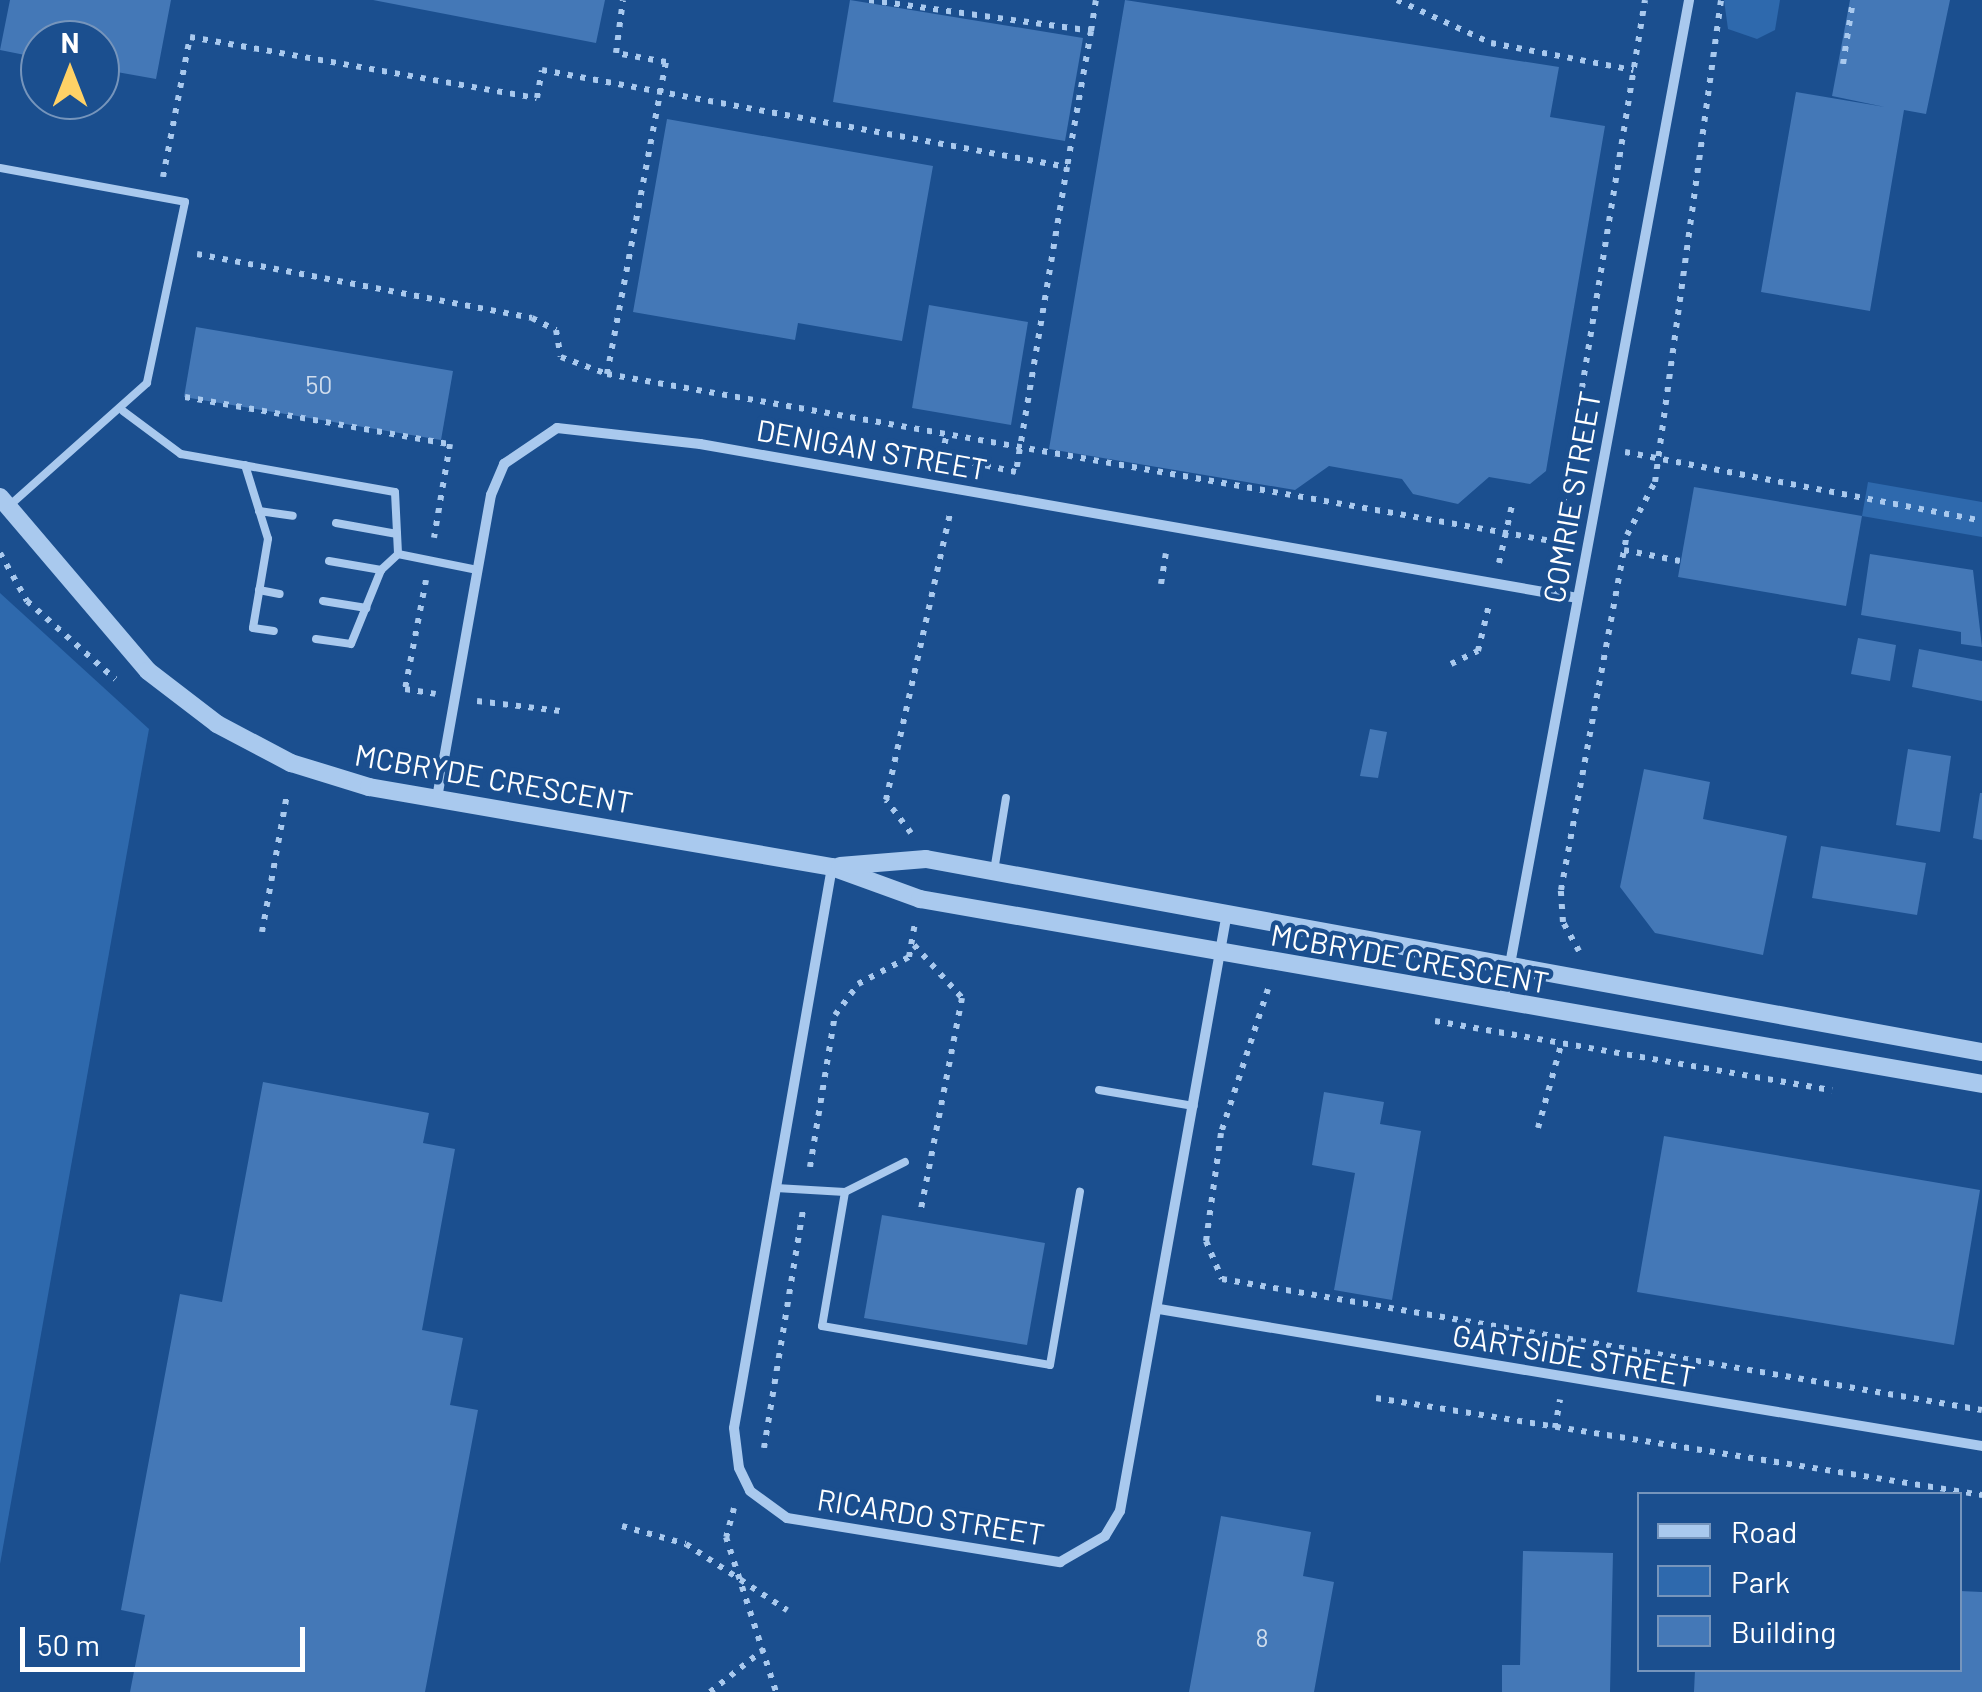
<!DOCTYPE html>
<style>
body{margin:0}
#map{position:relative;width:1982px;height:1692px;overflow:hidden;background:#1b4f8f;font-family:Barlow,sans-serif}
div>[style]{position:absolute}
.green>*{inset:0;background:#2e69ad}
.building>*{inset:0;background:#4478b7}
.path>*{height:6px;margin-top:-3px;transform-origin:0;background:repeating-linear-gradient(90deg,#a9c9ee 0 5px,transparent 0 13px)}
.service>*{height:8px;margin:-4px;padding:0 4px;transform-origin:4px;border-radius:4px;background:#a9c9ee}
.minor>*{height:10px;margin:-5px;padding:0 5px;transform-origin:5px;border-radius:5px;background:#a9c9ee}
.tertiary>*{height:18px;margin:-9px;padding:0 9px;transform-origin:9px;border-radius:9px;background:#a9c9ee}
span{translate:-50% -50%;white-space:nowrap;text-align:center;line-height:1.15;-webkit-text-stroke:9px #1b4f8f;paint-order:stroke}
.number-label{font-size:25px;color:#d0dded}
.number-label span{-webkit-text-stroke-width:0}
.street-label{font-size:30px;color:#fff}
.legend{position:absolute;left:1637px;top:1492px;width:325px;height:180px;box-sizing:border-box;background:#1b4f8f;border:2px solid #7695bc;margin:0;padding:12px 18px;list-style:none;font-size:30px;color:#fff}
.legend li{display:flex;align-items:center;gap:20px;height:50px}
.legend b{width:50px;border:2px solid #7695bc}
.north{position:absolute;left:20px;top:20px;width:100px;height:100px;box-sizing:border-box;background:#1b4f8f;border:2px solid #7695bc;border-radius:50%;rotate:0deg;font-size:28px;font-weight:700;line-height:40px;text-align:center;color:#fff}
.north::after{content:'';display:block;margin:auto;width:35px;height:45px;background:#ffd166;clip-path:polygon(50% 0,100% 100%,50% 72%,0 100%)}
.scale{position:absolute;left:20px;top:1627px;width:285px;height:45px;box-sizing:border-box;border:5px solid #fff;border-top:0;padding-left:12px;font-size:30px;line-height:35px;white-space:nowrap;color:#fff;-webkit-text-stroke:8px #1b4f8f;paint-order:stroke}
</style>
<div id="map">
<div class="green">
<div style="clip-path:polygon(1724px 0,1780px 0,1775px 30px,1757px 39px,1728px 29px)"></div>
<div style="clip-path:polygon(1868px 482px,1982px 502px,1982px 537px,1862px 516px)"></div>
<div style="clip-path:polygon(0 593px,149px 729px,0 1564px)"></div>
</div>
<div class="building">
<div style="clip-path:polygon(10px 0,171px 0,156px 79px,100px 69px,100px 40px,40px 40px,40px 58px,0 50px)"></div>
<div style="clip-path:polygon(373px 0,605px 0,596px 43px)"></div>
<div style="clip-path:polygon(850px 0,1083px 38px,1065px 141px,833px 102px)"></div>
<div style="clip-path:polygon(1125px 0,1559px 67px,1550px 117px,1605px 126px,1546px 471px,1530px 484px,1489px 477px,1458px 504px,1413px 494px,1402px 479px,1329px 466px,1295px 490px,1049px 449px)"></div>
<div style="clip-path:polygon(1850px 0,1950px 0,1926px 114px,1904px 110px,1870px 311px,1761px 292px,1796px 92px,1885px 107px,1832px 96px)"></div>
<div style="clip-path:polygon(667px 119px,933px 166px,902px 341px,798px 323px,795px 340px,633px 312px)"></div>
<div style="clip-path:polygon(929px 305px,1028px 322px,1011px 425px,912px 408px)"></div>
<div style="clip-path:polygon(196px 327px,453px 371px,441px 440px,184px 397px)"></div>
<div style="clip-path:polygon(1694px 487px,1862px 516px,1846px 606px,1678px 577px)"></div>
<div style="clip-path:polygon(1870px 554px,1973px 570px,1982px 647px,1961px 644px,1961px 632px,1861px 615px)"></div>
<div style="clip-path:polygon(1858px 638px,1896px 645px,1890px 681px,1851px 674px)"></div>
<div style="clip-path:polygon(1919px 649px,1982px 661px,1982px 701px,1912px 687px)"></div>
<div style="clip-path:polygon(1370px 729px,1387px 732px,1378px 778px,1360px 776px)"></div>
<div style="clip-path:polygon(1908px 749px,1951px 756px,1940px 832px,1896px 825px)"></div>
<div style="clip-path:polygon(1644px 769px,1710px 782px,1703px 819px,1787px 836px,1763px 955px,1655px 933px,1620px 887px)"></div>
<div style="clip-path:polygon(1980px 793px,1982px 793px,1982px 840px,1973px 838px)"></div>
<div style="clip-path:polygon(1821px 846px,1926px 863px,1917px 915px,1812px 898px)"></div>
<div style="clip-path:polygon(263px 1082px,429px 1113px,423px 1143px,455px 1149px,422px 1330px,463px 1338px,450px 1405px,478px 1410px,425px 1692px,130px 1692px,145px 1615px,121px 1610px,180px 1294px,222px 1302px)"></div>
<div style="clip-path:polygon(1324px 1092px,1384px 1102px,1380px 1124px,1421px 1131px,1392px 1300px,1334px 1290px,1355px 1173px,1312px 1165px)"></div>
<div style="clip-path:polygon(1664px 1136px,1980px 1190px,1954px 1345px,1637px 1292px)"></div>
<div style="clip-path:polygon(882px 1215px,1045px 1243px,1027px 1345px,864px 1318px)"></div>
<div style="clip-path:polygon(1221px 1516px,1311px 1532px,1303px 1576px,1334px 1582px,1314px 1692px,1189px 1692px)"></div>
<div style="clip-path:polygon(1523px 1551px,1613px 1553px,1610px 1692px,1502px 1692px,1502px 1665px,1520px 1665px)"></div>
<div style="clip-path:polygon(1960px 1591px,1982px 1592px,1982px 1692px,1694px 1692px,1695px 1670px,1960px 1670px)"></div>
</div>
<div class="path">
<div style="left:869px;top:0;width:224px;rotate:7.9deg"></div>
<div style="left:1091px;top:31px;width:138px;rotate:100deg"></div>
<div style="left:1397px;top:0;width:103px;rotate:24.6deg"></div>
<div style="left:1491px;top:43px;width:145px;rotate:10.8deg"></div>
<div style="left:1091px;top:31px;width:31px;rotate:-81deg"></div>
<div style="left:1843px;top:64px;width:65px;rotate:-81.1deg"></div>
<div style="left:163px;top:177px;width:143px;rotate:-79.1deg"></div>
<div style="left:190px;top:37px;width:352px;rotate:10deg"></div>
<div style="left:537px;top:98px;width:28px;rotate:-80deg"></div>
<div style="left:542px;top:70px;width:534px;rotate:10.47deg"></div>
<div style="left:1067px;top:167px;width:309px;rotate:99.5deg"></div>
<div style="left:1016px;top:472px;width:76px;rotate:-167.8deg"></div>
<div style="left:942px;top:456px;width:19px;rotate:-78deg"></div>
<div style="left:197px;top:254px;width:341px;rotate:10.8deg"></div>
<div style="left:532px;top:318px;width:27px;rotate:27deg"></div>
<div style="left:556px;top:330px;width:27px;rotate:80deg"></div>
<div style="left:561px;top:357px;width:49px;rotate:20.3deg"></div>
<div style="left:607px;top:374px;width:965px;rotate:10.03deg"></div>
<div style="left:1557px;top:542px;width:549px;rotate:-80.78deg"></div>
<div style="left:607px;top:374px;width:318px;rotate:-79.3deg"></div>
<div style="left:666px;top:62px;width:51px;rotate:-169.8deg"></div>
<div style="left:616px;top:53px;width:53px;rotate:-82.5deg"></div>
<div style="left:185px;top:397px;width:269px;rotate:10.1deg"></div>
<div style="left:450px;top:444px;width:95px;rotate:99.7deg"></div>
<div style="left:1625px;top:452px;width:364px;rotate:10.9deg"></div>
<div style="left:1624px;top:550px;width:57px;rotate:11.1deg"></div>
<div style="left:0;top:553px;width:55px;rotate:60.6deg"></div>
<div style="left:27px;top:601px;width:118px;rotate:41.6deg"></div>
<div style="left:1499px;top:563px;width:64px;rotate:-77.3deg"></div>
<div style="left:426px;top:580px;width:111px;rotate:100.9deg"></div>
<div style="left:405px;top:689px;width:31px;rotate:9deg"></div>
<div style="left:1161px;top:584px;width:31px;rotate:-81deg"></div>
<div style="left:1451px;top:664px;width:30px;rotate:-26deg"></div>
<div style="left:1478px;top:651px;width:47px;rotate:-76.6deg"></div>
<div style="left:477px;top:701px;width:84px;rotate:6.9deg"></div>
<div style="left:911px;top:833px;width:41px;rotate:-127.1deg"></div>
<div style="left:886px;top:800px;width:298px;rotate:-77.4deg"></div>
<div style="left:262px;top:932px;width:140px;rotate:-79.7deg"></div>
<div style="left:914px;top:945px;width:72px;rotate:47.8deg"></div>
<div style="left:962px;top:998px;width:220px;rotate:101deg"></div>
<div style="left:1579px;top:951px;width:33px;rotate:-119deg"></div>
<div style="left:1563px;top:922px;width:32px;rotate:-94deg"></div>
<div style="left:1561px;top:890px;width:361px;rotate:-79.5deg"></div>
<div style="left:1627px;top:535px;width:60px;rotate:-62.2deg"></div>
<div style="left:1655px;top:482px;width:486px;rotate:-82.2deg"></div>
<div style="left:1268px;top:989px;width:151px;rotate:108.1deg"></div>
<div style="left:1221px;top:1133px;width:109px;rotate:97.9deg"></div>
<div style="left:1206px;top:1241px;width:41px;rotate:67.2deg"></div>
<div style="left:1222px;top:1279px;width:771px;rotate:9.78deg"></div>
<div style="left:1435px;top:1021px;width:403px;rotate:9.9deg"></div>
<div style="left:1538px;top:1128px;width:86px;rotate:-74.5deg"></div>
<div style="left:810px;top:1167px;width:154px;rotate:-80.7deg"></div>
<div style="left:835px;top:1015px;width:39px;rotate:-53deg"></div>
<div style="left:858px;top:984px;width:58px;rotate:-27.9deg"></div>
<div style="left:909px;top:957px;width:35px;rotate:-80deg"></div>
<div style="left:1568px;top:1357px;width:24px;rotate:-83deg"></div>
<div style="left:1376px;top:1398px;width:614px;rotate:9.09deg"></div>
<div style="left:1555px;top:1428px;width:29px;rotate:-80deg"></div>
<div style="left:764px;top:1448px;width:242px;rotate:-80.7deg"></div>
<div style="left:734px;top:1508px;width:30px;rotate:105deg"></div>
<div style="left:726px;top:1537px;width:163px;rotate:72.1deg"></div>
<div style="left:622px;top:1526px;width:66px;rotate:15.7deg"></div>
<div style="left:686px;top:1544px;width:121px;rotate:33.2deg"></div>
<div style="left:710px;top:1692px;width:69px;rotate:-38.5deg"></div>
</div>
<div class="service">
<div style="left:0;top:168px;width:188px;rotate:10.4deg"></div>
<div style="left:185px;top:202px;width:185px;rotate:101.9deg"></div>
<div style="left:147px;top:383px;width:186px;rotate:138.3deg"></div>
<div style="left:123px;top:411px;width:72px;rotate:36.6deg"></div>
<div style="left:181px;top:454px;width:217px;rotate:10.1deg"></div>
<div style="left:395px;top:492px;width:62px;rotate:87.2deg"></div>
<div style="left:398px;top:554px;width:81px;rotate:11.4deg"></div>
<div style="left:245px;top:465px;width:77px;rotate:72.7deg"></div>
<div style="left:268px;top:539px;width:90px;rotate:99.6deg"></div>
<div style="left:253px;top:628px;width:21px;rotate:8deg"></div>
<div style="left:259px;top:511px;width:34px;rotate:8deg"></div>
<div style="left:336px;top:523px;width:62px;rotate:10.2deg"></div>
<div style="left:329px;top:561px;width:53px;rotate:9.8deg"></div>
<div style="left:259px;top:590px;width:21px;rotate:11deg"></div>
<div style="left:323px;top:601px;width:44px;rotate:9.2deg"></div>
<div style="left:316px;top:639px;width:35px;rotate:8deg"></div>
<div style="left:351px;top:644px;width:80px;rotate:-67.9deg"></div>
<div style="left:381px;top:570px;width:23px;rotate:-43deg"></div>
<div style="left:994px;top:871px;width:74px;rotate:-80.7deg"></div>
<div style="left:1099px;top:1090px;width:96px;rotate:9.6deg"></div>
<div style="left:776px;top:1188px;width:69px;rotate:3.3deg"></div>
<div style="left:845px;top:1192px;width:67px;rotate:-26.6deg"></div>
<div style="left:845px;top:1192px;width:136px;rotate:99.7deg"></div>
<div style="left:822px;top:1326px;width:231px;rotate:9.7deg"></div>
<div style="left:1050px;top:1365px;width:176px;rotate:-80.2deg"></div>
</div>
<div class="minor">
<div style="left:437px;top:798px;width:308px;rotate:-79.9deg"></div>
<div style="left:491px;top:495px;width:34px;rotate:-67deg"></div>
<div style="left:504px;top:464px;width:64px;rotate:-34.2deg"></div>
<div style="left:557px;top:428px;width:144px;rotate:6.4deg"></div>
<div style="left:700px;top:444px;width:891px;rotate:9.95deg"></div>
<div style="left:832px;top:867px;width:569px;rotate:99.91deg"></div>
<div style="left:734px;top:1428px;width:40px;rotate:82.9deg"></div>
<div style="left:739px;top:1468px;width:25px;rotate:64deg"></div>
<div style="left:750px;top:1491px;width:46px;rotate:36.1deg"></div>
<div style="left:787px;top:1518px;width:277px;rotate:9.2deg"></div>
<div style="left:1060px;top:1562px;width:52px;rotate:-30deg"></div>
<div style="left:1105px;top:1536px;width:29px;rotate:-59deg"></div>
<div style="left:1120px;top:1511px;width:607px;rotate:-79.86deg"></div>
<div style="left:1503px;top:1002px;width:1019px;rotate:-79.48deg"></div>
<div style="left:1159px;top:1309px;width:834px;rotate:9.45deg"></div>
</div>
<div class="tertiary">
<div style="left:0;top:497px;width:228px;rotate:49.6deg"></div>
<div style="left:148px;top:671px;width:87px;rotate:37.5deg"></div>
<div style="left:217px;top:724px;width:84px;rotate:27.8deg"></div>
<div style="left:291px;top:763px;width:82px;rotate:17.1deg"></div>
<div style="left:369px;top:787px;width:470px;rotate:9.8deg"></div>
<div style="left:832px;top:867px;width:94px;rotate:20deg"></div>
<div style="left:920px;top:899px;width:1078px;rotate:9.88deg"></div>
<div style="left:840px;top:866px;width:86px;rotate:-4.7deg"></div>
<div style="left:926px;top:859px;width:1073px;rotate:10.36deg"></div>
</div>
<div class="number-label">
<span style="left:319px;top:384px">50</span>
<span style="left:1262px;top:1637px">8</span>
</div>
<div class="street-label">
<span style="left:872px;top:449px;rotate:10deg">DENIGAN STREET</span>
<span style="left:1571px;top:497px;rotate:-80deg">COMRIE STREET</span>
<span style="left:494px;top:778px;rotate:10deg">MCBRYDE CRESCENT</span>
<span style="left:1410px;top:958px;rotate:10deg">MCBRYDE CRESCENT</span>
<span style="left:1574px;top:1355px;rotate:10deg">GARTSIDE STREET</span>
<span style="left:931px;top:1516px;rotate:9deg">RICARDO STREET</span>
</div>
<ul class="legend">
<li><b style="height:12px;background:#a9c9ee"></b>Road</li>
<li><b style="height:28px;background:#2e69ad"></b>Park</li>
<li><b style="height:28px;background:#4478b7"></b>Building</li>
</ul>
<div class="north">N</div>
<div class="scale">50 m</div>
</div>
